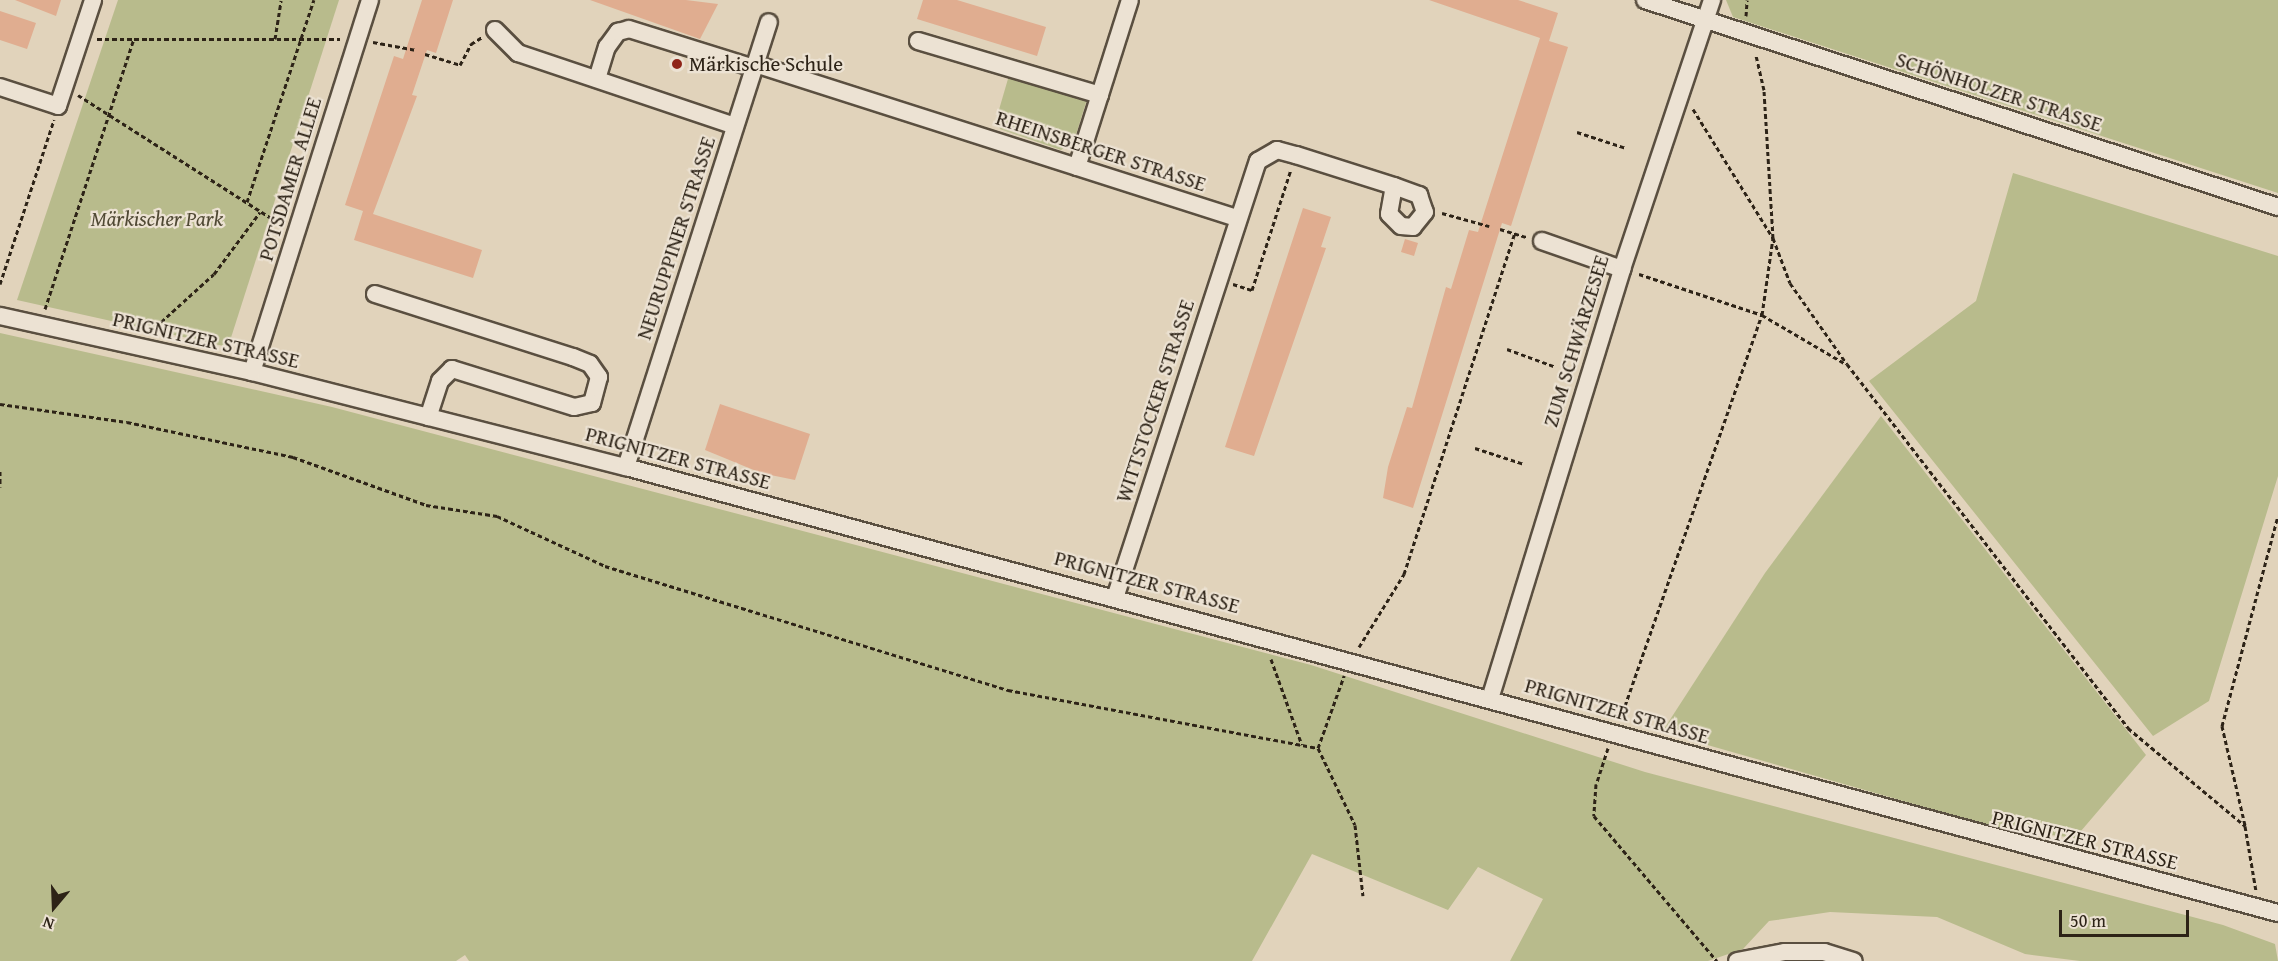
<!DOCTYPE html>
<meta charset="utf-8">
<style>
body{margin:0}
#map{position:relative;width:2278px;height:961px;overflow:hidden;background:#e1d3bb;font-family:"Gentium Book Plus",serif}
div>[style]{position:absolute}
.green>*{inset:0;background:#b8bb8c}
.building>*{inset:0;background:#e0ad90}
.path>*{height:3px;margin-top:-1.5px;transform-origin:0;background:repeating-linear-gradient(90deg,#2d2317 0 4.5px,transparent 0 7.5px)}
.roads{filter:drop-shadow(2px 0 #5a4f40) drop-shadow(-2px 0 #5a4f40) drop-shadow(0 2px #5a4f40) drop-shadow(0 -2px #5a4f40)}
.minor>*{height:16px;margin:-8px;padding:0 8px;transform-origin:8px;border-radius:8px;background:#ece2d3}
.dots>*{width:16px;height:16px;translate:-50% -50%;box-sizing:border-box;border:3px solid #ece2d3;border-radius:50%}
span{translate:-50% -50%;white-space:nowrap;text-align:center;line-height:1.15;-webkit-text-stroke:4.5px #ece2d3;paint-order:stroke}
.poi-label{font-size:21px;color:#2d2317}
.left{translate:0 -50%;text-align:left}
.street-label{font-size:21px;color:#2d2317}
.park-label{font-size:21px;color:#504934;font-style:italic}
.north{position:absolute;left:24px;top:877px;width:60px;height:60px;-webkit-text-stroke:4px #ece2d3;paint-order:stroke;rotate:199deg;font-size:16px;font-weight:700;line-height:24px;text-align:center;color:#2d2317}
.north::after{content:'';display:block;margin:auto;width:21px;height:27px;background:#2d2317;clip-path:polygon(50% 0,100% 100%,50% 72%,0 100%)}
.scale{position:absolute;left:2059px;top:910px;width:130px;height:27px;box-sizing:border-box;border:3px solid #2d2317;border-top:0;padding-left:8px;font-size:18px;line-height:21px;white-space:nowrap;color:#2d2317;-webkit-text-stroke:4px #ece2d3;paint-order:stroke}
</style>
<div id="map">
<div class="green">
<div style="clip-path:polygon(118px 0,339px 0,228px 347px,17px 300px)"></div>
<div style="clip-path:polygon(1726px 0,2278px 0,2278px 193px,1733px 17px)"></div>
<div style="clip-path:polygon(1010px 72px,1088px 96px,1074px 141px,1061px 150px,1000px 129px,996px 120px)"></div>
<div style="clip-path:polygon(2013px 173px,2278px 256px,2278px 476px,2209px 701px,2153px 736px,1869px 381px,1976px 301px)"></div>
<div style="clip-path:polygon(0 333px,332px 407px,1311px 665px,1645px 772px,2223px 925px,2275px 944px,2278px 961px,2080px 961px,2025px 954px,1937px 917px,1830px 912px,1769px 921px,1743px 949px,1708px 961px,1510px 961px,1543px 899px,1478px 867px,1448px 910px,1312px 854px,1252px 961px,469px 961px,465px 955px,456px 961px,0 961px)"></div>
<div style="clip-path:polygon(1881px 416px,2146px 755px,2075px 838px,1998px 828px,1662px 732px,1765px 573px)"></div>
</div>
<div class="building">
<div style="clip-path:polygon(15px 0,61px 0,56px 16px)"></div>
<div style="clip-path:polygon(422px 0,453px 0,436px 53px,427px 50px,412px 95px,417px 96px,373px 214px,482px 250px,473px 278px,354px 240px,363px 211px,345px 205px,394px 56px,403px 59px)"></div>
<div style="clip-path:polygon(590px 0,686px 0,718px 4px,700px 39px)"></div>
<div style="clip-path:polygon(923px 0,957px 0,1046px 27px,1037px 56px,917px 19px)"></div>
<div style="clip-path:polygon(1429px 0,1518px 0,1558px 13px,1549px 41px,1568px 47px,1511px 226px,1502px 223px,1413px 508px,1383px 498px,1388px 467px,1407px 407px,1412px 408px,1446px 287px,1451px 289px,1469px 230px,1478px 232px,1540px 38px)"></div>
<div style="clip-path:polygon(0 11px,36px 23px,27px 49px,0 40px)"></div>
<div style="clip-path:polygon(1303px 208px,1331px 217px,1321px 247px,1326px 248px,1254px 456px,1225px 447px)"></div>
<div style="clip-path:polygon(1405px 239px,1418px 243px,1414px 256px,1401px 252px)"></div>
<div style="clip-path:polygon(720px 404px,810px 434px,795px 480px,761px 473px,705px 450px)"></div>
</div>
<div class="path">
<div style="left:1746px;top:16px;width:16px;rotate:-86deg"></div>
<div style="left:97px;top:39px;width:243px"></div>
<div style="left:275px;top:39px;width:39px;rotate:-81deg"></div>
<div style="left:373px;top:42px;width:44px;rotate:10.5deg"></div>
<div style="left:425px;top:54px;width:37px;rotate:17deg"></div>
<div style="left:460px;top:65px;width:24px;rotate:-62deg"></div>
<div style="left:471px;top:44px;width:13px;rotate:-32deg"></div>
<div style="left:78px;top:95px;width:242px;rotate:32.5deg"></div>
<div style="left:1693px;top:109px;width:152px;rotate:58.2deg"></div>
<div style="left:1773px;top:238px;width:48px;rotate:69.3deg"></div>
<div style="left:1790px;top:283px;width:99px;rotate:54.9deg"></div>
<div style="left:1847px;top:364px;width:460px;rotate:52.3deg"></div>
<div style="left:2128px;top:728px;width:153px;rotate:39.9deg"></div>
<div style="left:2245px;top:826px;width:66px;rotate:80.4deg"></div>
<div style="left:1577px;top:132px;width:52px;rotate:18.1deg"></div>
<div style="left:247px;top:202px;width:213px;rotate:-71.7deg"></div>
<div style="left:1442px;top:213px;width:49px;rotate:15.5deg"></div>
<div style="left:1500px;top:229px;width:28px;rotate:17deg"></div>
<div style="left:1639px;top:274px;width:130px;rotate:18.4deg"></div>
<div style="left:1762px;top:315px;width:97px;rotate:30.3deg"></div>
<div style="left:0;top:284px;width:173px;rotate:-71.8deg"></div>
<div style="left:1233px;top:284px;width:20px;rotate:18deg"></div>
<div style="left:1252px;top:290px;width:127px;rotate:-72.1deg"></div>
<div style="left:45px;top:309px;width:284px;rotate:-71.8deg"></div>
<div style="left:150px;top:332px;width:86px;rotate:-42.2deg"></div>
<div style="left:214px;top:274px;width:77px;rotate:-53.4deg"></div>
<div style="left:1507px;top:349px;width:52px;rotate:20.2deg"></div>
<div style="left:0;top:404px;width:128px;rotate:8.1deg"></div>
<div style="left:127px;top:422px;width:170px;rotate:11.9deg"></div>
<div style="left:293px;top:457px;width:141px;rotate:19.8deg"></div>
<div style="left:426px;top:505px;width:72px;rotate:8.8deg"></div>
<div style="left:497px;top:516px;width:119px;rotate:24.8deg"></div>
<div style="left:605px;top:566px;width:422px;rotate:17.1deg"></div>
<div style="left:1008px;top:690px;width:315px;rotate:10.6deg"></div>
<div style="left:1318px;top:748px;width:85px;rotate:64.3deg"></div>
<div style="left:1355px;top:825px;width:71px;rotate:83.6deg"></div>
<div style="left:1475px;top:448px;width:52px;rotate:18.1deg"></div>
<div style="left:0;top:471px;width:16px;rotate:90deg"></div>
<div style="left:1359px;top:647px;width:86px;rotate:-58.3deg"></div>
<div style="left:1404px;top:574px;width:359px;rotate:-72deg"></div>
<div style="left:1271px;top:659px;width:91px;rotate:70.2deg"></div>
<div style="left:1620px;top:720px;width:429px;rotate:-70.7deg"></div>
<div style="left:1762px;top:315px;width:78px;rotate:-81.9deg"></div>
<div style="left:1773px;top:238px;width:148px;rotate:-93.5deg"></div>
<div style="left:1764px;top:90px;width:37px;rotate:-103deg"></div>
<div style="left:1318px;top:748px;width:77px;rotate:-70.1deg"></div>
<div style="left:1608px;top:748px;width:38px;rotate:108deg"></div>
<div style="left:1596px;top:784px;width:32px;rotate:94deg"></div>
<div style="left:1594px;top:816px;width:190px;rotate:49.7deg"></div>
<div style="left:2245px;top:825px;width:102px;rotate:-103.1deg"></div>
<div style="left:2222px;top:726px;width:217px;rotate:-75.1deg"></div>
</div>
<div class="roads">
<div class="minor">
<div style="left:1645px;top:0;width:666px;rotate:18.11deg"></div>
<div style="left:495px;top:30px;width:33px;rotate:45deg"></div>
<div style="left:518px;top:53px;width:229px;rotate:18.6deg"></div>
<div style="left:918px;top:41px;width:190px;rotate:16.5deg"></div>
<div style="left:755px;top:64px;width:506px;rotate:17.72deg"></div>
<div style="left:597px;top:79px;width:34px;rotate:-73deg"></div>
<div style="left:607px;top:47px;width:19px;rotate:-54deg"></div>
<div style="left:618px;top:32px;width:11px;rotate:-15deg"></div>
<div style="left:629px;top:29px;width:131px;rotate:17.3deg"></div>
<div style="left:0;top:87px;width:61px;rotate:18.1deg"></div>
<div style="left:58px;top:106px;width:112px;rotate:-71.7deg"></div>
<div style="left:1077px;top:167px;width:175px;rotate:-72.4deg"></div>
<div style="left:1542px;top:241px;width:85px;rotate:19.3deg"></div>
<div style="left:375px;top:294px;width:208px;rotate:17.7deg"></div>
<div style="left:573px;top:357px;width:18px;rotate:22deg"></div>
<div style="left:590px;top:364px;width:16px;rotate:55deg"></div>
<div style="left:599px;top:377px;width:27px;rotate:105deg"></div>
<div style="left:592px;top:403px;width:18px;rotate:167deg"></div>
<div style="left:574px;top:407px;width:128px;rotate:-162.7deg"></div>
<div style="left:452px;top:369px;width:17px;rotate:135deg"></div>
<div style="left:440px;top:381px;width:38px;rotate:108deg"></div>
<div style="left:0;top:316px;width:258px;rotate:12.5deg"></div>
<div style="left:252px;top:372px;width:386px;rotate:14.3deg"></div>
<div style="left:626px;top:467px;width:1711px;rotate:15.11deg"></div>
<div style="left:252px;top:372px;width:390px;rotate:-72.4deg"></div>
<div style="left:626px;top:467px;width:467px;rotate:-72.2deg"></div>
<div style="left:1115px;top:598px;width:460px;rotate:-71.9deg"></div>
<div style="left:1258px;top:161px;width:22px;rotate:-30deg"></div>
<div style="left:1277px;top:150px;width:20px;rotate:15deg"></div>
<div style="left:1296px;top:155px;width:103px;rotate:17.6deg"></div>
<div style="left:1394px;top:186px;width:27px;rotate:20deg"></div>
<div style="left:1419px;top:195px;width:18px;rotate:71deg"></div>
<div style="left:1425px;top:212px;width:19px;rotate:129deg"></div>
<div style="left:1413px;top:227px;width:12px;rotate:-175deg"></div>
<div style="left:1401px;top:226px;width:17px;rotate:-135deg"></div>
<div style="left:1389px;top:214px;width:28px;rotate:-80deg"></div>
<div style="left:1490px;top:699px;width:450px;rotate:-72.9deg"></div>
<div style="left:1622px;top:269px;width:284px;rotate:-71.5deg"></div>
<div style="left:1737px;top:961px;width:49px;rotate:-10.6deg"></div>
<div style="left:1785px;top:952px;width:39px"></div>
<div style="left:1824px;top:952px;width:31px;rotate:17deg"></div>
</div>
</div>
<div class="dots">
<div style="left:677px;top:64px;background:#8f2418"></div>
</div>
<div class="poi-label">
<span class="left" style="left:689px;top:64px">Märkische Schule</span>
</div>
<div class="street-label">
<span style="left:1999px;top:92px;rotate:18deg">SCHÖNHOLZER STRASSE</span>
<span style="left:1101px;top:151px;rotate:18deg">RHEINSBERGER STRASSE</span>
<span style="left:290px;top:179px;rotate:-73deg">POTSDAMER ALLEE</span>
<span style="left:676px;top:238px;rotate:-72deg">NEURUPPINER STRASSE</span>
<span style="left:206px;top:340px;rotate:13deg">PRIGNITZER STRASSE</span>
<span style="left:1576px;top:341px;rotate:-73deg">ZUM SCHWÄRZESEE</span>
<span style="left:1155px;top:401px;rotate:-72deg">WITTSTOCKER STRASSE</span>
<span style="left:678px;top:458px;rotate:15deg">PRIGNITZER STRASSE</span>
<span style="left:1147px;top:582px;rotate:15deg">PRIGNITZER STRASSE</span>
<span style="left:1617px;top:711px;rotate:16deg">PRIGNITZER STRASSE</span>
<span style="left:2085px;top:840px;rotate:14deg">PRIGNITZER STRASSE</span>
</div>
<div class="park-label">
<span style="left:157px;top:219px">Märkischer Park</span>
</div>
<div class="north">N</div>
<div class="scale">50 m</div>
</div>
